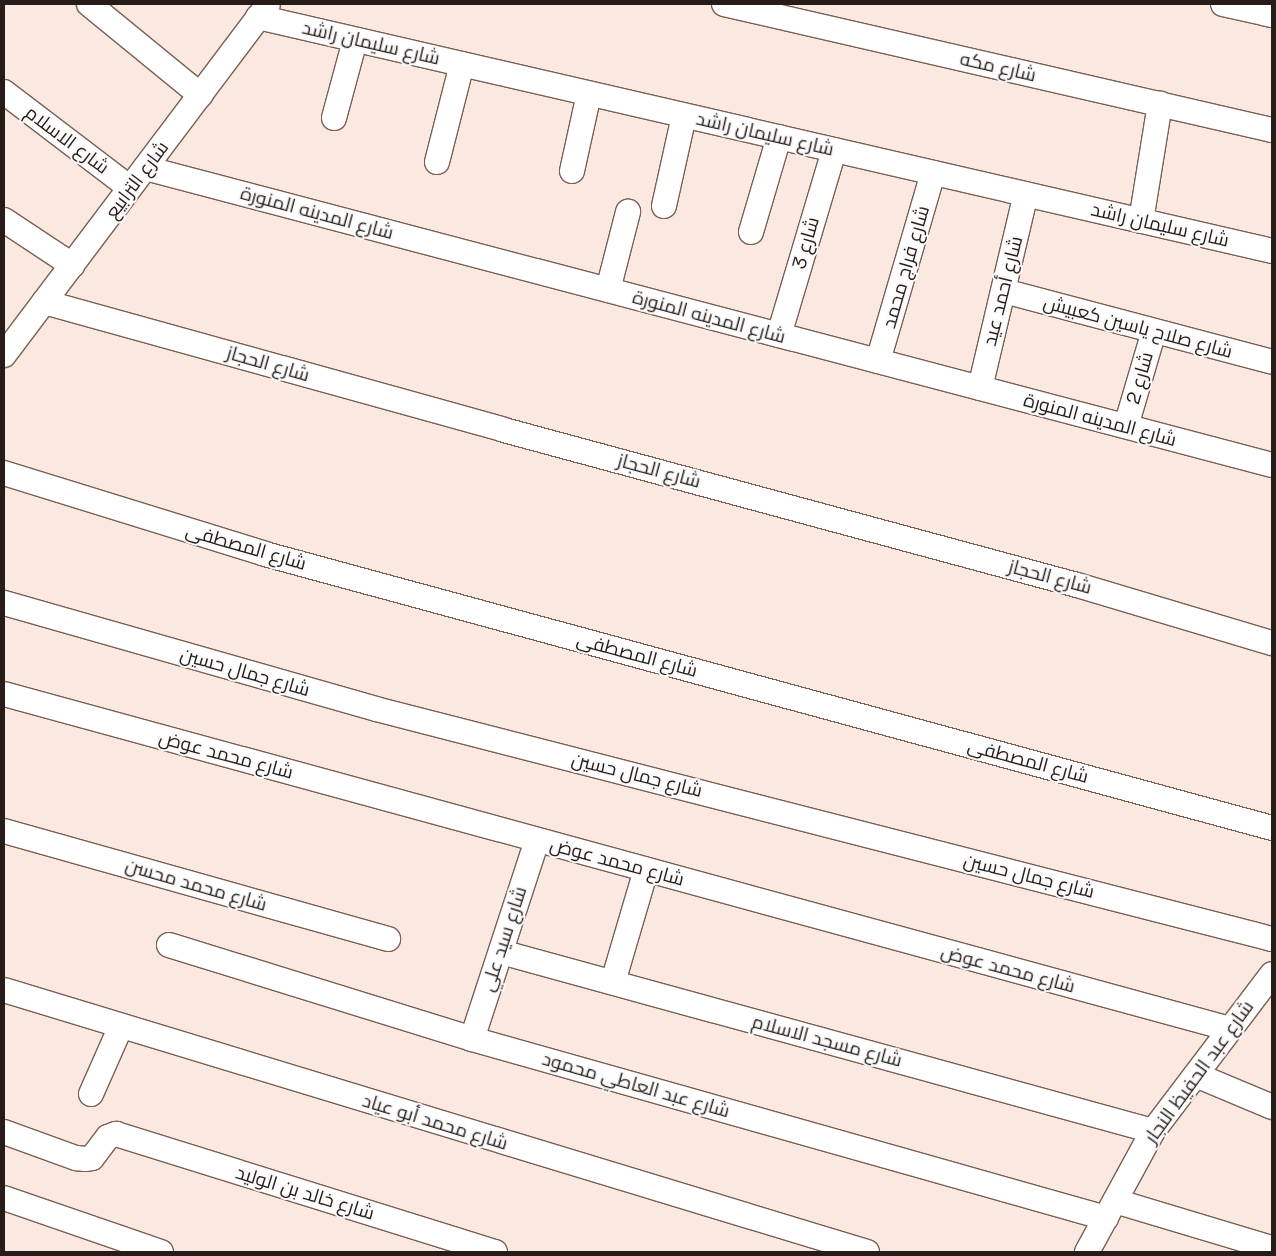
<!DOCTYPE html>
<meta charset="utf-8">
<style>
body{margin:0}
#map{position:relative;width:1276px;height:1256px;overflow:hidden;background:#fbe9e1;font-family:"Space Grotesk",Cairo,sans-serif}
div>[style]{position:absolute}
.roads{filter:drop-shadow(1px 0 #796055) drop-shadow(-1px 0 #796055) drop-shadow(0 1px #796055) drop-shadow(0 -1px #796055)}
.minor>*{height:24px;margin:-12px;padding:0 12px;transform-origin:12px;border-radius:12px;background:#fff}
span{translate:-50% -50%;white-space:nowrap;text-align:center;line-height:1.15;-webkit-text-stroke:4px #fafafa;paint-order:stroke}
.street-label{font-size:19px;color:#271c18}
.frame{position:absolute;inset:0;border:5px solid #271c18;pointer-events:none}
</style>
<div id="map">
<div class="roads">
<div class="minor">
<div style="left:89px;top:4px;width:144px;rotate:39.3deg"></div>
<div style="left:724px;top:4px;width:562px;rotate:12.95deg"></div>
<div style="left:1223px;top:4px;width:50px;rotate:12.7deg"></div>
<div style="left:258px;top:17px;width:1041px;rotate:12.99deg"></div>
<div style="left:4px;top:92px;width:158px;rotate:37.3deg"></div>
<div style="left:334px;top:118px;width:81px;rotate:-74.9deg"></div>
<div style="left:437px;top:162px;width:101px;rotate:-75.7deg"></div>
<div style="left:145px;top:168px;width:1165px;rotate:14.76deg"></div>
<div style="left:572px;top:171px;width:79px;rotate:-77.6deg"></div>
<div style="left:664px;top:206px;width:92px;rotate:-77.5deg"></div>
<div style="left:4px;top:220px;width:82px;rotate:33.5deg"></div>
<div style="left:1141px;top:221px;width:119px;rotate:-80.8deg"></div>
<div style="left:751px;top:232px;width:99px;rotate:-73.6deg"></div>
<div style="left:608px;top:290px;width:81px;rotate:-75.6deg"></div>
<div style="left:1004px;top:291px;width:277px;rotate:14.8deg"></div>
<div style="left:44px;top:302px;width:477px;rotate:15.5deg"></div>
<div style="left:504px;top:430px;width:594px;rotate:15.14deg"></div>
<div style="left:1077px;top:585px;width:203px;rotate:16.6deg"></div>
<div style="left:779px;top:335px;width:193px;rotate:-73.4deg"></div>
<div style="left:4px;top:355px;width:438px;rotate:-53deg"></div>
<div style="left:878px;top:361px;width:196px;rotate:-73.7deg"></div>
<div style="left:980px;top:388px;width:199px;rotate:-76.7deg"></div>
<div style="left:1126px;top:426px;width:99px;rotate:-73.6deg"></div>
<div style="left:4px;top:473px;width:273px;rotate:17.2deg"></div>
<div style="left:265px;top:554px;width:1044px;rotate:15.22deg"></div>
<div style="left:4px;top:603px;width:387px;rotate:15.9deg"></div>
<div style="left:376px;top:709px;width:925px;rotate:14.4deg"></div>
<div style="left:4px;top:694px;width:1271px;rotate:15.28deg"></div>
<div style="left:4px;top:831px;width:399px;rotate:15.7deg"></div>
<div style="left:169px;top:945px;width:317px;rotate:17.2deg"></div>
<div style="left:472px;top:1039px;width:659px;rotate:15.77deg"></div>
<div style="left:501px;top:952px;width:676px;rotate:15.35deg"></div>
<div style="left:613px;top:982px;width:117px;rotate:-73.6deg"></div>
<div style="left:4px;top:990px;width:902px;rotate:16.89deg"></div>
<div style="left:472px;top:1039px;width:209px;rotate:-71.9deg"></div>
<div style="left:1196px;top:1075px;width:82px;rotate:22.8deg"></div>
<div style="left:91px;top:1094px;width:74px;rotate:-66.2deg"></div>
<div style="left:4px;top:1132px;width:77px;rotate:19.9deg"></div>
<div style="left:76px;top:1158px;width:9px;rotate:6deg"></div>
<div style="left:85px;top:1159px;width:7px;rotate:-8deg"></div>
<div style="left:92px;top:1158px;width:26px;rotate:-53deg"></div>
<div style="left:108px;top:1137px;width:9px;rotate:-21deg"></div>
<div style="left:116px;top:1134px;width:397px;rotate:17.3deg"></div>
<div style="left:4px;top:1198px;width:166px;rotate:19deg"></div>
<div style="left:1115px;top:1201px;width:164px;rotate:16.7deg"></div>
<div style="left:1087px;top:1252px;width:138px;rotate:-61.4deg"></div>
<div style="left:1153px;top:1131px;width:197px;rotate:-52.8deg"></div>
</div>
</div>
<div class="street-label">
<span style="left:371px;top:43px;rotate:13deg">شارع سليمان راشد</span>
<span style="left:998px;top:67px;rotate:13deg">شارع مكه</span>
<span style="left:765px;top:134px;rotate:13deg">شارع سليمان راشد</span>
<span style="left:67px;top:140px;rotate:37deg">شارع الاسلام</span>
<span style="left:137px;top:180px;rotate:-53deg">شارع الترابيع</span>
<span style="left:317px;top:213px;rotate:15deg">شارع المدينه المنورة</span>
<span style="left:1160px;top:225px;rotate:13deg">شارع سليمان راشد</span>
<span style="left:806px;top:243px;rotate:-74deg">شارع 3</span>
<span style="left:906px;top:267px;rotate:-74deg">شارع فراج محمد</span>
<span style="left:1003px;top:291px;rotate:-76deg">شارع أحمد عيد</span>
<span style="left:709px;top:317px;rotate:15deg">شارع المدينه المنورة</span>
<span style="left:1138px;top:327px;rotate:15deg">شارع صلاح ياسين كعبيش</span>
<span style="left:268px;top:364px;rotate:16deg">شارع الحجاز</span>
<span style="left:1140px;top:378px;rotate:-74deg">شارع 2</span>
<span style="left:1100px;top:420px;rotate:15deg">شارع المدينه المنورة</span>
<span style="left:659px;top:471px;rotate:15deg">شارع الحجاز</span>
<span style="left:246px;top:547px;rotate:16deg">شارع المصطفى</span>
<span style="left:1050px;top:577px;rotate:15deg">شارع الحجاز</span>
<span style="left:637px;top:655px;rotate:15deg">شارع المصطفى</span>
<span style="left:245px;top:672px;rotate:16deg">شارع جمال حسين</span>
<span style="left:226px;top:755px;rotate:15deg">شارع محمد عوض</span>
<span style="left:1028px;top:761px;rotate:15deg">شارع المصطفى</span>
<span style="left:637px;top:775px;rotate:14deg">شارع جمال حسين</span>
<span style="left:617px;top:862px;rotate:15deg">شارع محمد عوض</span>
<span style="left:1029px;top:876px;rotate:14deg">شارع جمال حسين</span>
<span style="left:196px;top:885px;rotate:16deg">شارع محمد محسن</span>
<span style="left:504px;top:939px;rotate:-72deg">شارع سيد علي</span>
<span style="left:1008px;top:969px;rotate:15deg">شارع محمد عوض</span>
<span style="left:827px;top:1041px;rotate:15deg">شارع مسجد الاسلام</span>
<span style="left:1199px;top:1072px;rotate:-54deg">شارع عبد الحفيظ النجار</span>
<span style="left:636px;top:1085px;rotate:16deg">شارع عبد العاطي محمود</span>
<span style="left:435px;top:1122px;rotate:17deg">شارع محمد أبو عياد</span>
<span style="left:305px;top:1193px;rotate:17deg">شارع خالد بن الوليد</span>
</div>
<div class="frame"></div>
</div>
